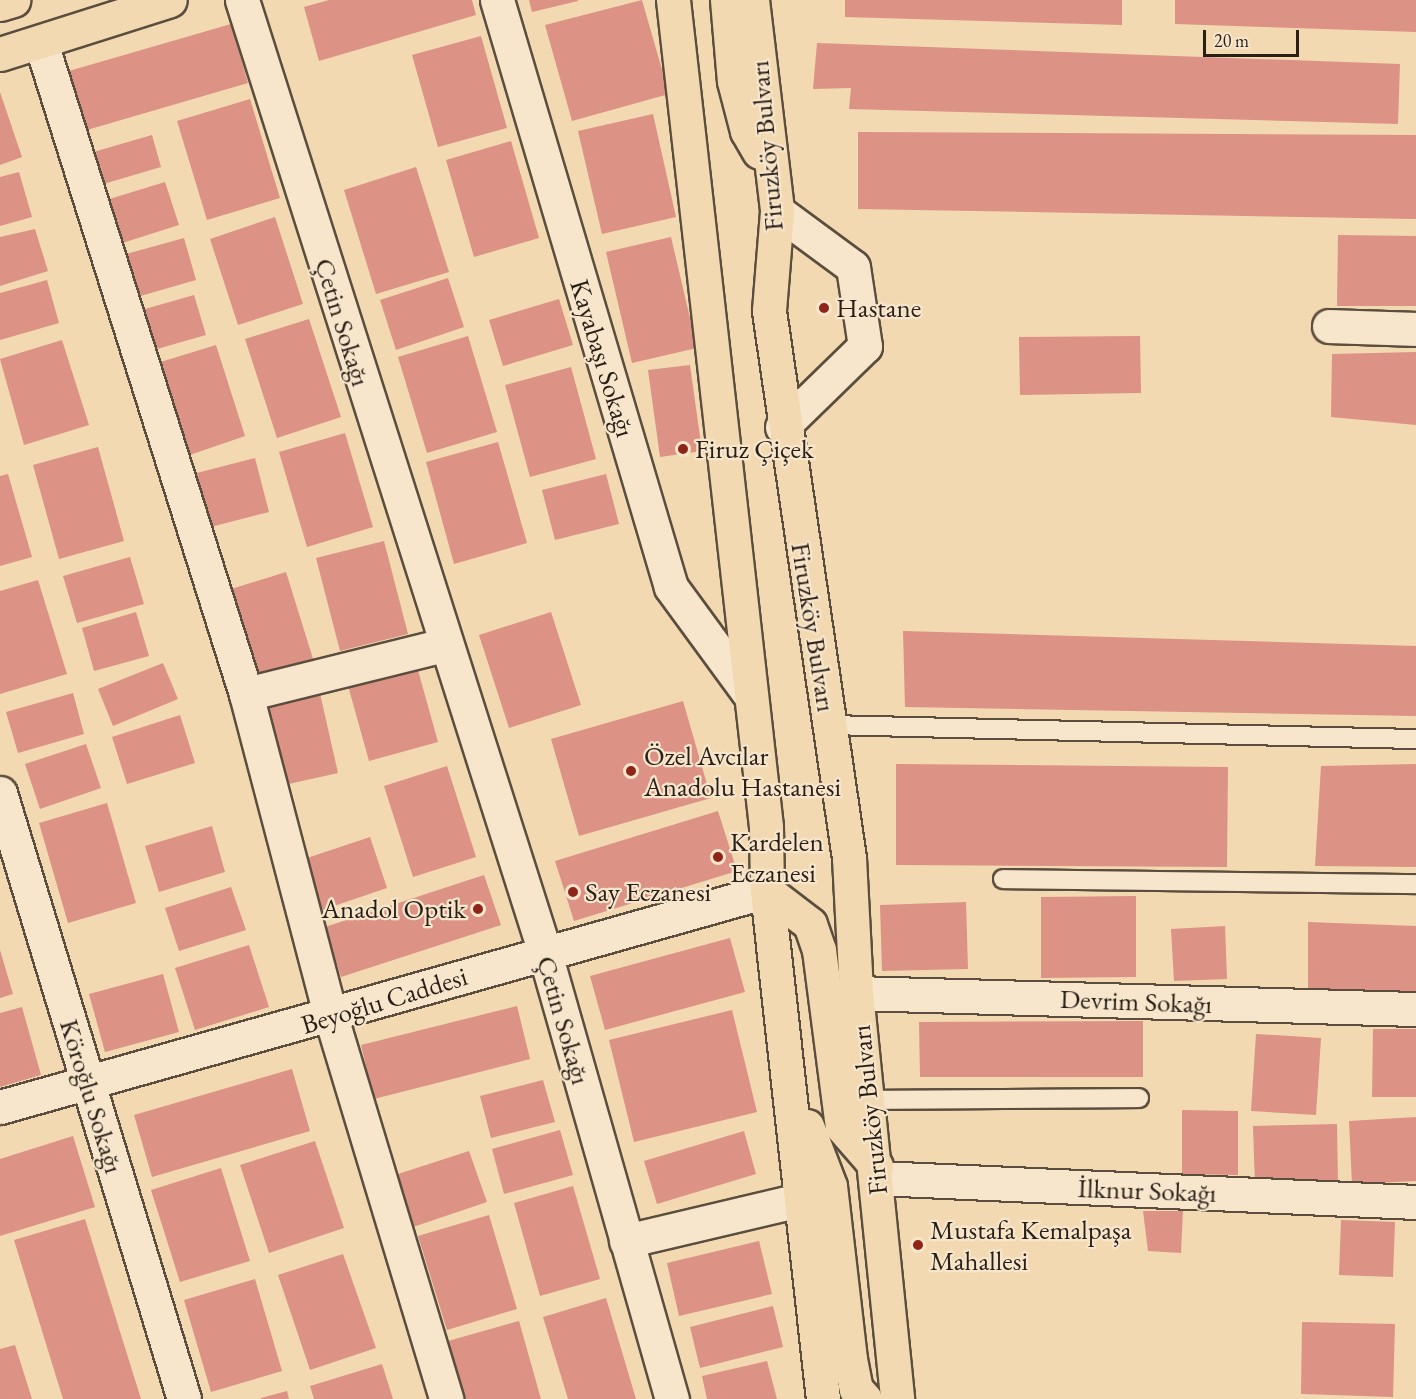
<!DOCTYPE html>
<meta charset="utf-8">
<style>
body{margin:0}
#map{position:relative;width:1416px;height:1399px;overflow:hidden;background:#f2d9b1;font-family:"EB Garamond",serif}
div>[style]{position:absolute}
.building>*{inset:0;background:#dc9284}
.roads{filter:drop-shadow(2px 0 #5b4e3e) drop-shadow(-2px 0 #5b4e3e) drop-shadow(0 2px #5b4e3e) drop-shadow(0 -2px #5b4e3e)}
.service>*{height:18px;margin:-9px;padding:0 9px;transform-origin:9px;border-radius:9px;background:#f7e6cc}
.minor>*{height:33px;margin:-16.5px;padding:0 16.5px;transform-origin:16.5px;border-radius:16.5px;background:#f7e6cc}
.primary>*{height:33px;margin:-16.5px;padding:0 16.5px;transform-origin:16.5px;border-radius:16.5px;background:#f2d9b1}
.dots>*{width:16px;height:16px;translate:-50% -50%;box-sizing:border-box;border:3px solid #f7e6cc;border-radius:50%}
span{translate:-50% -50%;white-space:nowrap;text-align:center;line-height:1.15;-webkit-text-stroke:4.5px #f7e6cc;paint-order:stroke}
.street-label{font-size:27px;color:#291f17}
.poi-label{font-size:27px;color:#291f17}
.left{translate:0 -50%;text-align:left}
.right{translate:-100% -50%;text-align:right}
.scale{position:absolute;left:1203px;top:30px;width:96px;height:27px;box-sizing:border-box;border:3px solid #291f17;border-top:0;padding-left:8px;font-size:18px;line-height:21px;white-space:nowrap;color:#291f17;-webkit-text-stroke:4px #f7e6cc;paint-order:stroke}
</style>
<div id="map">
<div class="building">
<div style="clip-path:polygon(329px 0,472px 0,476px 15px,319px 61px,304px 7px)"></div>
<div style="clip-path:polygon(529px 0,578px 0,578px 1px,532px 12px)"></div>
<div style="clip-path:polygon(642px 0,669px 94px,572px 121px,545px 25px)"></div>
<div style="clip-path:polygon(845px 0,1122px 0,1122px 25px,845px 17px)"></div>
<div style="clip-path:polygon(1175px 0,1416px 0,1416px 32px,1175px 24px)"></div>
<div style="clip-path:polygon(231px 24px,248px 83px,80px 132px,62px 73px)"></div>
<div style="clip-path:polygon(481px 36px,507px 128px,438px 147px,412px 55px)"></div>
<div style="clip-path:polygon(817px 43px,1400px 64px,1398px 124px,849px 109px,851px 88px,813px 89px)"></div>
<div style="clip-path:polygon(0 92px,22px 157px,0 165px)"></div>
<div style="clip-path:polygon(250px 99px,280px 198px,207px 220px,177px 121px)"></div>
<div style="clip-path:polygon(653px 114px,676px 217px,602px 234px,578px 131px)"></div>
<div style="clip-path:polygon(858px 132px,1416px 135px,1416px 219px,858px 209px)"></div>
<div style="clip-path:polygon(152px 135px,161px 167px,100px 185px,90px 153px)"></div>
<div style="clip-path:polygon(511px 141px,539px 238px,474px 257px,446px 160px)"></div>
<div style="clip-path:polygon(416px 167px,449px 272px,376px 294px,344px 190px)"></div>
<div style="clip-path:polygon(19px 172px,32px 217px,0 226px,0 177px)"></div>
<div style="clip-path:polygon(165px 182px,179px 225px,116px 245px,103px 201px)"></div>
<div style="clip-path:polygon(275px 217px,303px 304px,238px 325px,210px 239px)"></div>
<div style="clip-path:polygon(35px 229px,48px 271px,0 286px,0 237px)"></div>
<div style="clip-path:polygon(1338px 235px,1416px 236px,1416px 306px,1337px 306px)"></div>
<div style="clip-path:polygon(671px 237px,697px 348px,632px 363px,606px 252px)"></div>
<div style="clip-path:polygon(184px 238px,196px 280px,130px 299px,119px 256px)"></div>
<div style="clip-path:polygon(448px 278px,464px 327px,396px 350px,380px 300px)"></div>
<div style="clip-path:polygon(47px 280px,59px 323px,0 340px,0 293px)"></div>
<div style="clip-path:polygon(194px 295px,206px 335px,150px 351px,138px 311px)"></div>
<div style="clip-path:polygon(559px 299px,573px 345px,503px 366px,489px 320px)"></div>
<div style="clip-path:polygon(309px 319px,341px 417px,277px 438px,245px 339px)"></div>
<div style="clip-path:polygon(468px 336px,497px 432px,427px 453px,398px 357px)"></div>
<div style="clip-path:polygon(1140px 336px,1141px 393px,1020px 395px,1019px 337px)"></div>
<div style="clip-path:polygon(62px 340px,89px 425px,24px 445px,0 359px)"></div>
<div style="clip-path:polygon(216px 345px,245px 436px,184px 457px,154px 364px)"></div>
<div style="clip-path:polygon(1416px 352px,1416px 425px,1331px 417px,1332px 354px)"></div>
<div style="clip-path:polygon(690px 365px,702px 451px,660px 457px,648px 370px)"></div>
<div style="clip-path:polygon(571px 367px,596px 459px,530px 477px,505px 385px)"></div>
<div style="clip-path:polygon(345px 433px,373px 527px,307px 547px,279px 452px)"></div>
<div style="clip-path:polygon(498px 442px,527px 543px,454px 564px,426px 462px)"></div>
<div style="clip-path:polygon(98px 447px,124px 541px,59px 559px,33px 465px)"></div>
<div style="clip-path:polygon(255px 458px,269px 512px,203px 529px,189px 475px)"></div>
<div style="clip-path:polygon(8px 474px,32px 557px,0 566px,0 476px)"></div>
<div style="clip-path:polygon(606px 474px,619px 524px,555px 540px,542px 490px)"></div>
<div style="clip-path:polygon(384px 541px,408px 634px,340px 651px,316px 558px)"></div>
<div style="clip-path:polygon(130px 557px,144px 604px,77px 623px,63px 576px)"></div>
<div style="clip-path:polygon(286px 572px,314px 662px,254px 681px,225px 591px)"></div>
<div style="clip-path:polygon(38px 580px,67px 674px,0 694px,0 591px)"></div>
<div style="clip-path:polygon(136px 612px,149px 656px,94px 671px,82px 628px)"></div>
<div style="clip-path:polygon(551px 612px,581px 705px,509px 728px,479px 635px)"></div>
<div style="clip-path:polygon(903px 631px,1416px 646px,1416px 716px,905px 707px)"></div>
<div style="clip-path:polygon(163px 663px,178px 699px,113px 726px,98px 689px)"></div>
<div style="clip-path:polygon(416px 663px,438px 742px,369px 761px,347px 682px)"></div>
<div style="clip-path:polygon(319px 689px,338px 773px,284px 785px,265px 701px)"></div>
<div style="clip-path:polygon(73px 693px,84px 734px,18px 753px,6px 712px)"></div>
<div style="clip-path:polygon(683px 701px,711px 798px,579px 836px,551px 739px)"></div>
<div style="clip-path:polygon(180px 715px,195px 763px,127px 784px,112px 737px)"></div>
<div style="clip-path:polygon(86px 744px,101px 788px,40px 809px,25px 764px)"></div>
<div style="clip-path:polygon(896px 764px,1228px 767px,1227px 867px,896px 865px)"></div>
<div style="clip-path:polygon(1416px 764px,1416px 867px,1315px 866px,1321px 766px)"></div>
<div style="clip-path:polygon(447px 766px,476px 857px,413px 877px,384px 786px)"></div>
<div style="clip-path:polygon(107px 803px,136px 903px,68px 923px,39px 823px)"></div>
<div style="clip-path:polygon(718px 811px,737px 871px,574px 921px,555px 861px)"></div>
<div style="clip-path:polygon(212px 826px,225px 872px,159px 892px,145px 846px)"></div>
<div style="clip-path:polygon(370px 837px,387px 888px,319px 911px,301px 860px)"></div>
<div style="clip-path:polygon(484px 875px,501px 925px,341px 977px,325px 927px)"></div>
<div style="clip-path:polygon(231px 887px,246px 930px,179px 951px,165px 908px)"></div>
<div style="clip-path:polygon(1136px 896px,1136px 977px,1041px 978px,1041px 897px)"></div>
<div style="clip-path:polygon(966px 902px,968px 969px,882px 971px,880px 905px)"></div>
<div style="clip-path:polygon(1308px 922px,1416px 926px,1416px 991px,1308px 991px)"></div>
<div style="clip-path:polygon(1225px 926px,1227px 979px,1174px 981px,1171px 929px)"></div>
<div style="clip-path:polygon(730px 938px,745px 992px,605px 1030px,590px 976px)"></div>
<div style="clip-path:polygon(249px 945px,269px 1007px,195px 1030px,175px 968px)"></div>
<div style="clip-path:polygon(0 950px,13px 994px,0 998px)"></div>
<div style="clip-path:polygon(163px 974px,179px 1032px,105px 1052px,89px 994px)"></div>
<div style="clip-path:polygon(517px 1006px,530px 1059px,374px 1099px,361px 1045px)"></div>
<div style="clip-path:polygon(22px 1007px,41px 1075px,0 1087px,0 1013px)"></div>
<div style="clip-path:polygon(732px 1010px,757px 1112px,634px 1142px,609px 1040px)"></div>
<div style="clip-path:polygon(1143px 1021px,1143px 1077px,920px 1077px,919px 1022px)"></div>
<div style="clip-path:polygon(1373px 1029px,1416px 1029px,1416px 1097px,1372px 1097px)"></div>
<div style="clip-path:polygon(1256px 1034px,1321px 1038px,1316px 1115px,1251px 1111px)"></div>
<div style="clip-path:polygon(292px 1069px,310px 1131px,152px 1177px,134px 1115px)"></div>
<div style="clip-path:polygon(543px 1080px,555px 1122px,491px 1138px,480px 1096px)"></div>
<div style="clip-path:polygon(1182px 1110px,1238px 1111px,1238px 1175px,1182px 1174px)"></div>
<div style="clip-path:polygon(1416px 1117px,1416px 1181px,1352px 1184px,1349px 1121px)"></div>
<div style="clip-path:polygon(1337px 1124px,1338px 1185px,1255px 1186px,1253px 1126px)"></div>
<div style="clip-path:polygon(560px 1130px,573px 1175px,504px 1194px,492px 1149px)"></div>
<div style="clip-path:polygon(744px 1131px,756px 1174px,657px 1204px,644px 1161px)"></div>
<div style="clip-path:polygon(73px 1136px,95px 1207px,0 1236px,0 1159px)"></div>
<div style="clip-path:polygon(315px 1141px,344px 1228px,269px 1253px,240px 1165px)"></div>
<div style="clip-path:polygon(469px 1151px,487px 1202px,413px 1227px,395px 1175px)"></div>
<div style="clip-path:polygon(221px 1168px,250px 1261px,180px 1282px,151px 1190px)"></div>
<div style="clip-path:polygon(573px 1186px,600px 1279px,540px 1296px,514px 1203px)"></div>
<div style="clip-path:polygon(1143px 1211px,1183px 1211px,1181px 1253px,1148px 1251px)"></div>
<div style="clip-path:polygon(489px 1215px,517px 1309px,447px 1330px,418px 1236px)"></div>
<div style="clip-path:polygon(85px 1219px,141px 1399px,63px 1399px,14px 1240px)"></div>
<div style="clip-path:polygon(1341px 1220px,1395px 1222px,1393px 1277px,1339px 1275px)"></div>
<div style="clip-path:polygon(759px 1241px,772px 1294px,679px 1316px,667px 1263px)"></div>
<div style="clip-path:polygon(343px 1254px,376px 1348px,310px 1370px,278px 1275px)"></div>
<div style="clip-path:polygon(255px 1279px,282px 1371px,211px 1392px,184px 1300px)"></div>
<div style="clip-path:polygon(606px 1298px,636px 1399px,568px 1399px,543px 1317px)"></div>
<div style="clip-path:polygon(773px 1306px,783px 1347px,700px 1368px,690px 1327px)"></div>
<div style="clip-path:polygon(519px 1321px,541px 1399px,464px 1399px,448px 1341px)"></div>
<div style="clip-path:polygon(1302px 1322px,1395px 1324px,1393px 1397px,1301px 1394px)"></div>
<div style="clip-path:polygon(15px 1345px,32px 1399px,0 1399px,0 1349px)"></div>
<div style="clip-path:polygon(767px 1361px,777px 1399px,707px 1399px,702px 1376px)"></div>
<div style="clip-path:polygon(382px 1364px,393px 1399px,314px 1399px,310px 1386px)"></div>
<div style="clip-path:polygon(287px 1391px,289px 1399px,261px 1399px,261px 1398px)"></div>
</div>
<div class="roads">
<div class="service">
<div style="left:829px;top:725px;width:587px;rotate:1.37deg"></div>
<div style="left:1003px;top:879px;width:413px;rotate:0.7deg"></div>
<div style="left:868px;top:1100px;width:271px;rotate:-0.4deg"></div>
</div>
<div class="minor">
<div style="left:242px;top:0;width:997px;rotate:72.36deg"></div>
<div style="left:544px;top:950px;width:467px;rotate:74.1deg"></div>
<div style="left:497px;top:0;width:612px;rotate:73.49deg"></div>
<div style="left:671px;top:587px;width:134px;rotate:53.8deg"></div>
<div style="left:41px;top:43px;width:683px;rotate:72.52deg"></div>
<div style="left:246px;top:694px;width:334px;rotate:75.3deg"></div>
<div style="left:331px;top:1017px;width:399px;rotate:73.2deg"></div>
<div style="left:777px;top:211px;width:94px;rotate:36.4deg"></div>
<div style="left:853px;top:267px;width:80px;rotate:81.4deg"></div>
<div style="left:865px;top:346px;width:116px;rotate:135.7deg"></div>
<div style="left:1329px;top:326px;width:87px;rotate:2deg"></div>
<div style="left:246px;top:694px;width:204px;rotate:-13.9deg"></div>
<div style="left:0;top:793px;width:633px;rotate:73.11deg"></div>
<div style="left:856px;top:993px;width:560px;rotate:1.64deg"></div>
<div style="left:0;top:1107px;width:797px;rotate:-15.73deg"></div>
<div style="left:877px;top:1178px;width:540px;rotate:2.55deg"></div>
<div style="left:626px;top:1241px;width:183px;rotate:-13.3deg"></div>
</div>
<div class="primary">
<div style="left:673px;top:0;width:832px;rotate:83.58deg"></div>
<div style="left:766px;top:827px;width:64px;rotate:89.1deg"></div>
<div style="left:767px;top:891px;width:511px;rotate:83.71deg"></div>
<div style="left:727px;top:0;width:81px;rotate:85.1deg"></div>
<div style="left:734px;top:81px;width:52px;rotate:75.4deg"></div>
<div style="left:747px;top:131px;width:24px;rotate:60deg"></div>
<div style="left:752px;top:0;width:212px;rotate:83.2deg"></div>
<div style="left:777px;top:211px;width:100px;rotate:94.6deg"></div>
<div style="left:769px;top:311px;width:553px;rotate:81.68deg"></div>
<div style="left:849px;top:858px;width:135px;rotate:87deg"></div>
<div style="left:856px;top:993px;width:408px;rotate:84.2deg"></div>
<div style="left:0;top:4px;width:14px;rotate:-17deg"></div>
<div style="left:0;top:54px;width:178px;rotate:-17.6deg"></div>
<div style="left:767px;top:891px;width:54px;rotate:37.5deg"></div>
<div style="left:810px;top:924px;width:28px;rotate:71deg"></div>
<div style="left:819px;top:950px;width:178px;rotate:82.6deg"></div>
<div style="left:842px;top:1127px;width:52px;rotate:48.9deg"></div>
<div style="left:807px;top:1126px;width:64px;rotate:69deg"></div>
<div style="left:830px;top:1186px;width:174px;rotate:83.4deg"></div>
<div style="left:850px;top:1359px;width:31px;rotate:79deg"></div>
<div style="left:856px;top:1389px;width:13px;rotate:48deg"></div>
</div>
</div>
<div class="dots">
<div style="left:824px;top:308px;background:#8f2418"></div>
<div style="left:683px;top:449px;background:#8f2418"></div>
<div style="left:631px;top:771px;background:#8f2418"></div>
<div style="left:718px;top:857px;background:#8f2418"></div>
<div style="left:573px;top:892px;background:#8f2418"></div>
<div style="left:478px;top:909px;background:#8f2418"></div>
<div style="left:918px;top:1245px;background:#8f2418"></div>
</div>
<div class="street-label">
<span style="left:766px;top:146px;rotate:-95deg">Firuzköy Bulvarı</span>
<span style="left:343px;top:322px;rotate:73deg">Çetin Sokağı</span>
<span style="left:603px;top:358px;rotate:73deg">Kayabaşı Sokağı</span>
<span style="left:814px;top:627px;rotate:81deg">Firuzköy Bulvarı</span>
<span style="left:384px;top:1000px;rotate:-17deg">Beyoğlu Caddesi</span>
<span style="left:1136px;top:1001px;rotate:2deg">Devrim Sokağı</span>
<span style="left:564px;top:1020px;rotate:74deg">Çetin Sokağı</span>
<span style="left:92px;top:1096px;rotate:73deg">Köroğlu Sokağı</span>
<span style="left:869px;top:1110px;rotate:-96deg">Firuzköy Bulvarı</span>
<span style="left:1147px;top:1190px;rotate:2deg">İlknur Sokağı</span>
</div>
<div class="poi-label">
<span class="left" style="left:836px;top:308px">Hastane</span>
<span class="left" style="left:695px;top:449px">Firuz Çiçek</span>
<span class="left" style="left:644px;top:771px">Özel Avcılar<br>Anadolu Hastanesi</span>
<span class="left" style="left:730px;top:857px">Kardelen<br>Eczanesi</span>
<span class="left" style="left:585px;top:892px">Say Eczanesi</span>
<span class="right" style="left:466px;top:909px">Anadol Optik</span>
<span class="left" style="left:930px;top:1245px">Mustafa Kemalpaşa<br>Mahallesi</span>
</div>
<div class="scale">20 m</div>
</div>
